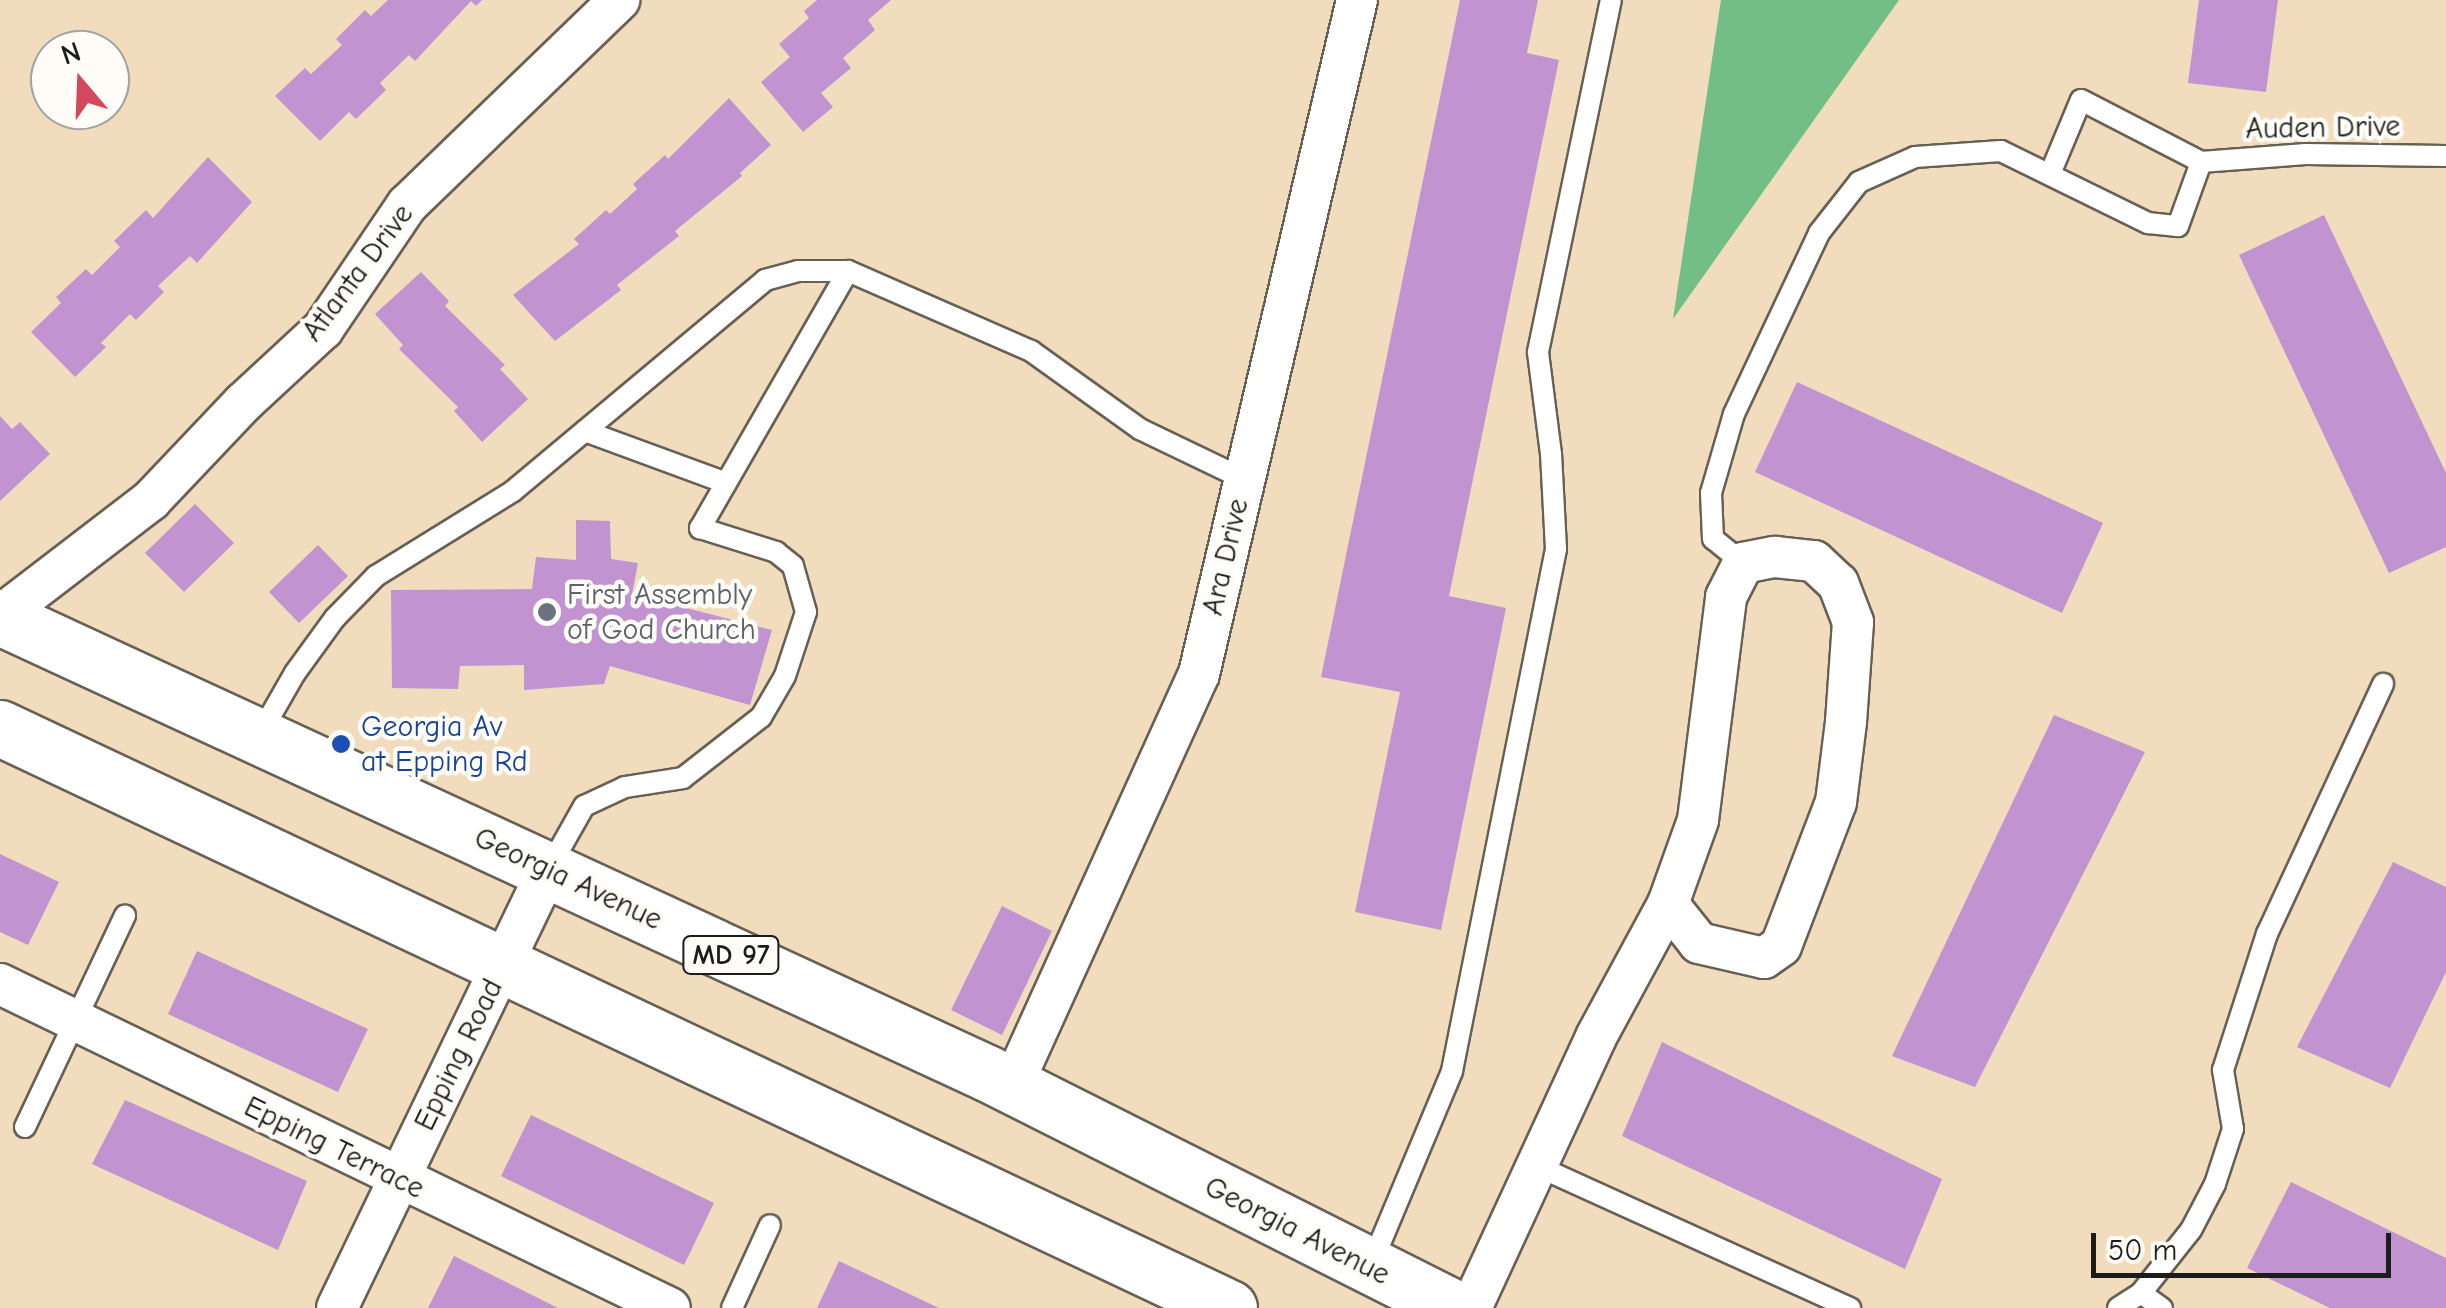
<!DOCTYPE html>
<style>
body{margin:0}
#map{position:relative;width:2446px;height:1308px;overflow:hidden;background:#f1ddbd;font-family:"Comic Neue",sans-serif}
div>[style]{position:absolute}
.forest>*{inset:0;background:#72be86}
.building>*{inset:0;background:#c193d0}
.roads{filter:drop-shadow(2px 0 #676054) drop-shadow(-2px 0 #676054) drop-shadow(0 2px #676054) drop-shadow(0 -2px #676054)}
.service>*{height:20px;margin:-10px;padding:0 10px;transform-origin:10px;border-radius:10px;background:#fff}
.minor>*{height:40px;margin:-20px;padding:0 20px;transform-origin:20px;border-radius:20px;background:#fff}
.primary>*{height:55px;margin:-27.5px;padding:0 27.5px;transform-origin:27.5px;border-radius:27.5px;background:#fff}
.dots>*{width:28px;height:28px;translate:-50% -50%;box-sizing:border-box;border:5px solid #fdfcf7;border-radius:50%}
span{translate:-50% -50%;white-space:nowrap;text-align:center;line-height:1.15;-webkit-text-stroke:9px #fdfcf7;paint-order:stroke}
.shield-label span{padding:2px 8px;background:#fdfcf7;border:2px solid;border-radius:8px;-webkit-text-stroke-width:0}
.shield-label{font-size:28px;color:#1c1c1c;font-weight:700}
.street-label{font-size:30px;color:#1c1c1c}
.worship-label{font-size:30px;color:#5b616d}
.left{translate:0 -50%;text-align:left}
.transit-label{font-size:30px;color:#164399}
.north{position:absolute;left:30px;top:30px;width:100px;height:100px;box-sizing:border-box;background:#fdfcf7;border:2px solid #a3a29f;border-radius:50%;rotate:341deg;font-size:28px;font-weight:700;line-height:40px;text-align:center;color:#1c1c1c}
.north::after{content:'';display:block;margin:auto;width:35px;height:45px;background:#d1495b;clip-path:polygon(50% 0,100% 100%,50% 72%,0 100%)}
.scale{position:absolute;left:2091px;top:1233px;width:300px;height:45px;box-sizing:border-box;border:5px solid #1c1c1c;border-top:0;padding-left:12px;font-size:30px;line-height:35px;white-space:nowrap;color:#1c1c1c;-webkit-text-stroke:8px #fdfcf7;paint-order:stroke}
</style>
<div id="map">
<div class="forest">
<div style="clip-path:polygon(1721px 0,1899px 0,1673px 319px)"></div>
</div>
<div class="building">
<div style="clip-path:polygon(388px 0,482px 0,476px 6px,471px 1px,415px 61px,409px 55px,380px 83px,386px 90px,356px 119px,349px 112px,320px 141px,275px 96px,305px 68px,311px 74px,342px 45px,336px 39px,365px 10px,371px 16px)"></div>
<div style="clip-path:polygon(817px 0,891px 0,868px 20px,875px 30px,843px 58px,851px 68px,821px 93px,833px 107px,803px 132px,761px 82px,790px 57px,779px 44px,809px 18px,804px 11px)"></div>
<div style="clip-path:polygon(1460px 0,1538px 0,1527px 53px,1559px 60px,1449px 596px,1506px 608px,1441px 930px,1355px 912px,1400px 692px,1321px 677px)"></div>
<div style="clip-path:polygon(2199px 0,2278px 0,2266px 92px,2188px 83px)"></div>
<div style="clip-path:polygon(729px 98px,771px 145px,740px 173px,742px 176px,675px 231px,679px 236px,617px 285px,621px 290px,555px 341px,513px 295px,579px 244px,574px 239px,606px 210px,610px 214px,637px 189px,633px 184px,665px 155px,668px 159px)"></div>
<div style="clip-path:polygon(208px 157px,252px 202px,197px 263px,190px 256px,158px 286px,164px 292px,136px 320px,130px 314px,101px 343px,106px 347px,75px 377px,31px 332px,61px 303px,56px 297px,86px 269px,92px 275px,120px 247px,114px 241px,146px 210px,153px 218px)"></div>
<div style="clip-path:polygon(2324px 215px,2446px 473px,2446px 547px,2389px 573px,2239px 255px)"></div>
<div style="clip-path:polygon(421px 272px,449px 301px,445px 306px,505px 365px,500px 369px,528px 399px,482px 442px,454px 411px,458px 407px,399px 349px,403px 345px,375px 314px)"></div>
<div style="clip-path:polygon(1797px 382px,2103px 523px,2062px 613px,1755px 472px)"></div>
<div style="clip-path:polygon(0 416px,12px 429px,20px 422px,50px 454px,0 501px)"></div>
<div style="clip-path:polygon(195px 504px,234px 543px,184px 592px,145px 553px)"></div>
<div style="clip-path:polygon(576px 520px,610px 521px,611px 559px,638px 563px,632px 594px,772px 630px,750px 705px,610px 666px,604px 684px,524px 690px,524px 665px,460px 666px,458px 689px,392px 688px,391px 590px,532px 589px,536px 557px,576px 560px)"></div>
<div style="clip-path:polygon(318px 545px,348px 576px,299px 623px,269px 592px)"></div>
<div style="clip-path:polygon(2054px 715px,2145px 752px,1975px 1087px,1892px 1056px)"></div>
<div style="clip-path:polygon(0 854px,59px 882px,28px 945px,0 932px)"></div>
<div style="clip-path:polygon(2393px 862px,2446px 887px,2446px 972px,2390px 1088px,2297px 1047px)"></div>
<div style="clip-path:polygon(1002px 906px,1052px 931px,1002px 1035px,951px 1010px)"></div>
<div style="clip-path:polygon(197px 951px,368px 1029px,338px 1092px,168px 1014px)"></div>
<div style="clip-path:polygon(1662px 1042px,1942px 1179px,1905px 1269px,1622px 1136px)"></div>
<div style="clip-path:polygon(125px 1100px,307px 1181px,278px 1250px,92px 1164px)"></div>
<div style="clip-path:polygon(531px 1115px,714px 1203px,684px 1265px,501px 1176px)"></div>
<div style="clip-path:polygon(2291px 1182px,2446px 1258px,2446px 1308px,2330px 1308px,2247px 1268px)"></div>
<div style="clip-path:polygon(454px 1256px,558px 1308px,428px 1308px)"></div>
<div style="clip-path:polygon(839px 1261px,939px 1308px,817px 1308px)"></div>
</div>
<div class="roads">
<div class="service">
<div style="left:2201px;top:162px;width:105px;rotate:-4.4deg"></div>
<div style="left:2306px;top:154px;width:140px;rotate:0.8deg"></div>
<div style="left:2050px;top:174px;width:80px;rotate:-67.3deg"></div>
<div style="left:2081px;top:100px;width:135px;rotate:27.3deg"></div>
<div style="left:848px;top:271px;width:200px;rotate:23.6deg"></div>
<div style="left:1031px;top:351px;width:134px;rotate:35.6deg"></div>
<div style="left:1140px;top:429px;width:115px;rotate:25.7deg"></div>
<div style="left:585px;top:431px;width:150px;rotate:20.2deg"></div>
<div style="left:1743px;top:563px;width:38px;rotate:-141deg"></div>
<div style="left:1713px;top:539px;width:46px;rotate:-92.5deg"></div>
<div style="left:1711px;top:493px;width:82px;rotate:-73.8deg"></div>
<div style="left:1734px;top:414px;width:200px;rotate:-64.8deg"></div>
<div style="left:1819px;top:233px;width:65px;rotate:-51.9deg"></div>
<div style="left:1859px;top:182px;width:61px;rotate:-24.1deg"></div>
<div style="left:1915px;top:157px;width:86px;rotate:-4deg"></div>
<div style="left:2001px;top:151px;width:164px;rotate:26.1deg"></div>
<div style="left:2148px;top:223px;width:30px;rotate:6deg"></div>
<div style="left:2178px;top:226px;width:68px;rotate:-70.2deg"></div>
<div style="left:260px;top:734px;width:70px;rotate:-60.2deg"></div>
<div style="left:295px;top:673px;width:68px;rotate:-54deg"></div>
<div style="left:335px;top:618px;width:59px;rotate:-45.7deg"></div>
<div style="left:376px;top:576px;width:161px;rotate:-31.8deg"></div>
<div style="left:513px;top:491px;width:329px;rotate:-39.9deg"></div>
<div style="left:765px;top:280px;width:34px;rotate:-15deg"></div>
<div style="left:798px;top:271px;width:50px"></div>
<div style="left:848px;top:271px;width:297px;rotate:119.9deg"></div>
<div style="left:700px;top:528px;width:80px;rotate:17.5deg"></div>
<div style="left:776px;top:552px;width:22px;rotate:39deg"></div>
<div style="left:793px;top:566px;width:48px;rotate:74.2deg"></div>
<div style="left:806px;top:612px;width:67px;rotate:108.2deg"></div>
<div style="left:785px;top:676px;width:48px;rotate:120.3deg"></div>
<div style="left:761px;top:717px;width:99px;rotate:142deg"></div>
<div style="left:683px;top:778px;width:59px;rotate:171.2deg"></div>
<div style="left:625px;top:787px;width:45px;rotate:155.1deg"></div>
<div style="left:584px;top:806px;width:71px;rotate:119.4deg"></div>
<div style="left:25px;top:1127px;width:234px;rotate:-64.7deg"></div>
<div style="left:1537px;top:1166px;width:344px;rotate:24.4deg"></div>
<div style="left:1371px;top:1265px;width:210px;rotate:-67.3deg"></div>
<div style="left:1452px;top:1071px;width:532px;rotate:-78.73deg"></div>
<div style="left:1556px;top:549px;width:95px;rotate:-93deg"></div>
<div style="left:1551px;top:454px;width:103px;rotate:-97.3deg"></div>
<div style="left:1538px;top:352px;width:359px;rotate:-78.3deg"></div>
<div style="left:2141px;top:1293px;width:26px;rotate:36deg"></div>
<div style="left:732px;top:1308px;width:91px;rotate:-65.4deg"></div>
<div style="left:2118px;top:1308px;width:27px;rotate:-33deg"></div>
<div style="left:2141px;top:1293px;width:80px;rotate:-51.6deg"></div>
<div style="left:2191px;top:1230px;width:52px;rotate:-62.4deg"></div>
<div style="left:2215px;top:1184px;width:58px;rotate:-71.9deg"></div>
<div style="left:2233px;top:1129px;width:60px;rotate:-99.6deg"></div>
<div style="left:2223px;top:1070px;width:143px;rotate:-72.1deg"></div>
<div style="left:2267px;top:934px;width:276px;rotate:-65.1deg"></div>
</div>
<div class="minor">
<div style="left:0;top:616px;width:190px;rotate:-37.5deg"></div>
<div style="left:151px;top:500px;width:134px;rotate:-46.5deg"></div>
<div style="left:243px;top:403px;width:109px;rotate:-42.8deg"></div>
<div style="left:323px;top:329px;width:150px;rotate:-55.9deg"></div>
<div style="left:407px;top:205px;width:295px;rotate:-44deg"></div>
<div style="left:0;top:984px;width:744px;rotate:25.81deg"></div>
<div style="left:1012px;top:1086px;width:452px;rotate:-65.6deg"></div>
<div style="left:1199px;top:674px;width:692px;rotate:-76.81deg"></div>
<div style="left:337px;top:1308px;width:486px;rotate:-64.3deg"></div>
<div style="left:1471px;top:1308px;width:298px;rotate:-65.2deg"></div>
<div style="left:1596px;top:1037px;width:151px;rotate:-61.6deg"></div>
<div style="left:1668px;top:904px;width:89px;rotate:-70.3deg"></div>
<div style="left:1698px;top:820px;width:225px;rotate:-82.8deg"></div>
<div style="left:1726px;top:597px;width:38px;rotate:-63deg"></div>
<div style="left:1743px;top:563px;width:33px;rotate:-11deg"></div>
<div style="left:1775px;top:557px;width:39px;rotate:6deg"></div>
<div style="left:1814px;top:561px;width:33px;rotate:43deg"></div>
<div style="left:1838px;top:583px;width:42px;rotate:69deg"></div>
<div style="left:1853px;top:622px;width:100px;rotate:94deg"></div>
<div style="left:1846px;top:722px;width:81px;rotate:97.1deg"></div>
<div style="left:1836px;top:802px;width:154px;rotate:110.9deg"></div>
<div style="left:1781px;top:946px;width:21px;rotate:145deg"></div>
<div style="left:1764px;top:958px;width:67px;rotate:-167deg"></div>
<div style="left:1699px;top:943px;width:50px;rotate:-128.5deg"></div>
</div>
<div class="primary">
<div style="left:0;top:617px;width:1087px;rotate:24.8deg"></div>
<div style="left:987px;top:1073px;width:523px;rotate:26.71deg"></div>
<div style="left:0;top:728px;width:1359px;rotate:25.26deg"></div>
</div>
</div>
<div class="dots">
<div style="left:547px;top:612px;background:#6b7280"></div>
<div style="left:341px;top:744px;background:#1a4fb4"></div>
</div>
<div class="shield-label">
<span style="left:731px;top:955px">MD 97</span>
</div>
<div class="street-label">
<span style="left:2323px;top:128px;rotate:-1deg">Auden Drive</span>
<span style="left:358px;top:273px;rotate:-53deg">Atlanta Drive</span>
<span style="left:1226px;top:557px;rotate:-77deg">Ara Drive</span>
<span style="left:568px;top:879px;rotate:25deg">Georgia Avenue</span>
<span style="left:459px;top:1055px;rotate:-64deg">Epping Road</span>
<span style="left:334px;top:1148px;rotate:26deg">Epping Terrace</span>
<span style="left:1297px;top:1231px;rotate:27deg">Georgia Avenue</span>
</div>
<div class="worship-label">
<span class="left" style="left:567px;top:612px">First Assembly<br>of God Church</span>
</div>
<div class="transit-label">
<span class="left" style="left:361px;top:744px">Georgia Av<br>at Epping Rd</span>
</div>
<div class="north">N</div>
<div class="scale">50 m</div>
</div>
